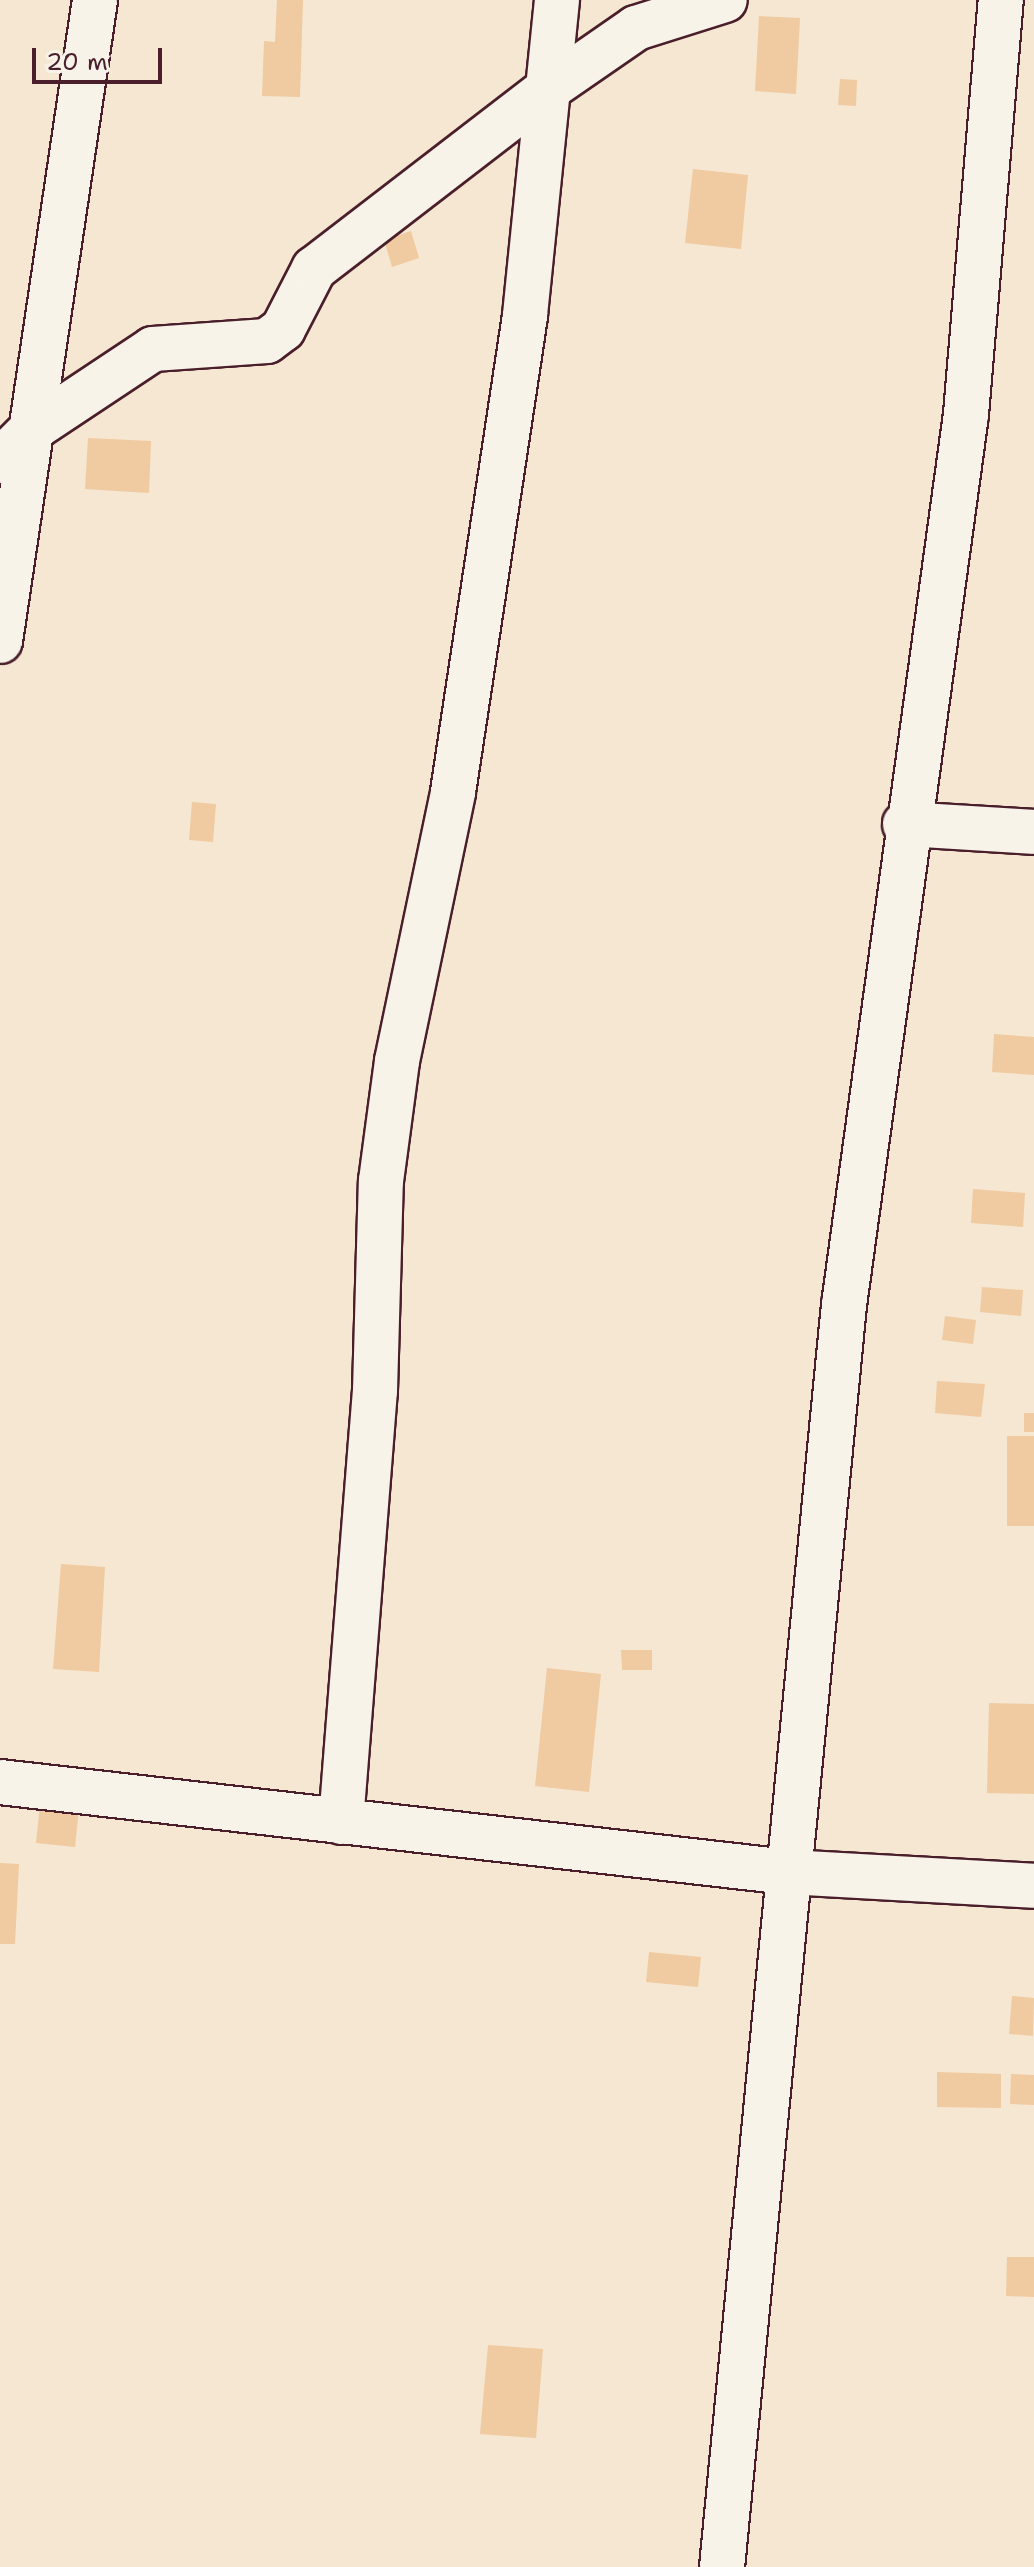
<!DOCTYPE html>
<style>
body{margin:0}
#map{position:relative;width:1034px;height:2567px;overflow:hidden;background:#f5e7d2;font-family:"Shantell Sans",sans-serif}
div>[style]{position:absolute}
.building>*{inset:0;background:#f0caa0}
.roads{filter:drop-shadow(2px 0 #4a1f2b) drop-shadow(-2px 0 #4a1f2b) drop-shadow(0 2px #4a1f2b) drop-shadow(0 -2px #4a1f2b)}
.minor>*{height:44px;margin:-22px;padding:0 22px;transform-origin:22px;border-radius:22px;background:#f7f3e8}
span{translate:-50% -50%;white-space:nowrap;text-align:center;line-height:1.15;-webkit-text-stroke:6px #f7f3e8;paint-order:stroke}
.scale{position:absolute;left:32px;top:48px;width:130px;height:36px;box-sizing:border-box;border:4px solid #4a1f2b;border-top:0;padding-left:10px;font-size:24px;line-height:28px;white-space:nowrap;color:#4a1f2b;-webkit-text-stroke:6px #f7f3e8;paint-order:stroke}
</style>
<div id="map">
<div class="building">
<div style="clip-path:polygon(277px 0,303px 0,300px 97px,262px 96px,264px 41px,275px 42px)"></div>
<div style="clip-path:polygon(759px 16px,800px 18px,796px 94px,755px 91px)"></div>
<div style="clip-path:polygon(840px 79px,857px 80px,856px 106px,838px 105px)"></div>
<div style="clip-path:polygon(693px 169px,748px 175px,741px 249px,685px 243px)"></div>
<div style="clip-path:polygon(411px 231px,419px 258px,392px 267px,384px 240px)"></div>
<div style="clip-path:polygon(88px 438px,151px 441px,149px 493px,85px 489px)"></div>
<div style="clip-path:polygon(192px 802px,216px 804px,213px 842px,189px 840px)"></div>
<div style="clip-path:polygon(994px 1034px,1034px 1037px,1034px 1075px,992px 1072px)"></div>
<div style="clip-path:polygon(973px 1189px,1025px 1193px,1023px 1227px,971px 1223px)"></div>
<div style="clip-path:polygon(982px 1287px,1023px 1290px,1021px 1316px,980px 1312px)"></div>
<div style="clip-path:polygon(945px 1316px,976px 1320px,973px 1344px,942px 1340px)"></div>
<div style="clip-path:polygon(937px 1381px,985px 1384px,981px 1417px,935px 1413px)"></div>
<div style="clip-path:polygon(1024px 1413px,1034px 1413px,1034px 1432px,1024px 1432px)"></div>
<div style="clip-path:polygon(1007px 1436px,1034px 1436px,1034px 1526px,1007px 1526px)"></div>
<div style="clip-path:polygon(61px 1564px,105px 1567px,99px 1672px,53px 1669px)"></div>
<div style="clip-path:polygon(621px 1650px,652px 1650px,652px 1670px,622px 1670px)"></div>
<div style="clip-path:polygon(547px 1668px,601px 1674px,589px 1792px,535px 1786px)"></div>
<div style="clip-path:polygon(989px 1703px,1034px 1704px,1034px 1794px,987px 1793px)"></div>
<div style="clip-path:polygon(40px 1804px,79px 1809px,75px 1847px,36px 1843px)"></div>
<div style="clip-path:polygon(0 1863px,19px 1864px,15px 1944px,0 1944px)"></div>
<div style="clip-path:polygon(649px 1952px,701px 1957px,698px 1987px,646px 1982px)"></div>
<div style="clip-path:polygon(1012px 1996px,1034px 1998px,1033px 2036px,1009px 2034px)"></div>
<div style="clip-path:polygon(937px 2072px,1001px 2074px,1001px 2108px,937px 2107px)"></div>
<div style="clip-path:polygon(1011px 2074px,1034px 2075px,1034px 2105px,1010px 2104px)"></div>
<div style="clip-path:polygon(1007px 2257px,1034px 2257px,1034px 2297px,1006px 2296px)"></div>
<div style="clip-path:polygon(488px 2345px,543px 2349px,536px 2438px,480px 2434px)"></div>
</div>
<div class="roads">
<div class="minor">
<div style="left:0;top:461px;width:44px;rotate:-45deg"></div>
<div style="left:31px;top:430px;width:146px;rotate:-33.6deg"></div>
<div style="left:153px;top:349px;width:114px;rotate:-4deg"></div>
<div style="left:267px;top:341px;width:20px;rotate:-37deg"></div>
<div style="left:283px;top:329px;width:68px;rotate:-62.7deg"></div>
<div style="left:314px;top:269px;width:295px;rotate:-37.6deg"></div>
<div style="left:548px;top:89px;width:107px;rotate:-34.7deg"></div>
<div style="left:636px;top:28px;width:93px;rotate:-17.5deg"></div>
<div style="left:0;top:641px;width:648px;rotate:-81.57deg"></div>
<div style="left:905px;top:824px;width:129px;rotate:3.5deg"></div>
<div style="left:0;top:1782px;width:792px;rotate:6.52deg"></div>
<div style="left:787px;top:1872px;width:247px;rotate:3.2deg"></div>
<div style="left:341px;top:1822px;width:432px;rotate:-85.5deg"></div>
<div style="left:375px;top:1391px;width:210px;rotate:-88.4deg"></div>
<div style="left:381px;top:1181px;width:121px;rotate:-82.4deg"></div>
<div style="left:397px;top:1061px;width:275px;rotate:-78.2deg"></div>
<div style="left:453px;top:792px;width:482px;rotate:-81.4deg"></div>
<div style="left:525px;top:315px;width:317px;rotate:-84.2deg"></div>
<div style="left:722px;top:2567px;width:1268px;rotate:-84.48deg"></div>
<div style="left:844px;top:1305px;width:899px;rotate:-82.2deg"></div>
<div style="left:966px;top:414px;width:415px;rotate:-85.2deg"></div>
</div>
</div>
<div class="scale">20 m</div>
</div>
